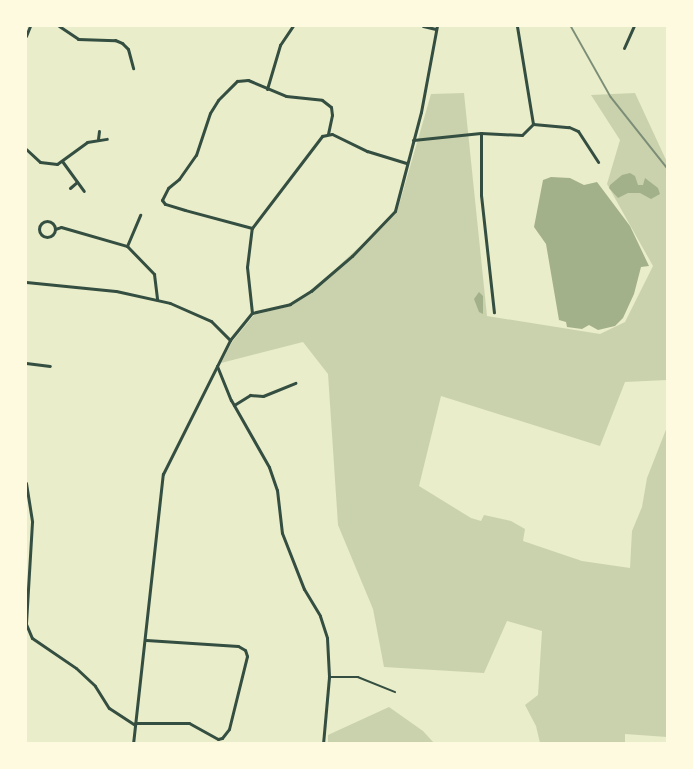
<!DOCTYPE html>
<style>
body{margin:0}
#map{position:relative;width:693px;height:769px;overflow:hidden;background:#e9edc9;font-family:"Space Grotesk",sans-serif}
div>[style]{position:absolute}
.green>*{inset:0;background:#cad2ad}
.water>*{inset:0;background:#a3b18a}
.service>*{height:1.5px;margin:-0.75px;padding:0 0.75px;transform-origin:0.75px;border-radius:0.75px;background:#344e41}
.minor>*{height:3px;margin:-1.5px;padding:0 1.5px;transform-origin:1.5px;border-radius:1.5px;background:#344e41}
.minor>.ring{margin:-1.5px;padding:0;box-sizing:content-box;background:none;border:3px solid #344e41;border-radius:50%}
.rail>*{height:1.5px;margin:-0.75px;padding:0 0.75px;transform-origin:0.75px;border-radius:0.75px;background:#7c8e77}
span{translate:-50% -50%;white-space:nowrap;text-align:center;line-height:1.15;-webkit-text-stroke:4.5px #fefae0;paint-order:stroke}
.frame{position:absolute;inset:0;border:27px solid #fefae0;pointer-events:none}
</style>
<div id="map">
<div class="green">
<div style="clip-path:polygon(464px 93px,487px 316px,600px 334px,625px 322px,653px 266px,607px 184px,620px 140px,591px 95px,635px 93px,667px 162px,667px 380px,625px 382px,600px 446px,441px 396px,419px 486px,471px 518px,481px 521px,484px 515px,511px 521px,525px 529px,523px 541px,582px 561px,630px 568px,632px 531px,642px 507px,647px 478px,667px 427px,667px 737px,625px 734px,625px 743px,540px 743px,536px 726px,525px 705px,538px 695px,542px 631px,507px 621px,484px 673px,384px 667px,373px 609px,338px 525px,328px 374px,303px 342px,221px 363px,232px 342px,254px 315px,290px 306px,306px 296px,397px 212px,431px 94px)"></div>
<div style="clip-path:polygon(389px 707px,423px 731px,434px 743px,328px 743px,328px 735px)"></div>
</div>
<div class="water">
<div style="clip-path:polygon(630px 173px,635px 176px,638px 185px,643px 185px,645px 178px,658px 188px,660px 194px,651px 199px,640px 193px,628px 193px,618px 198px,609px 188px,610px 185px,622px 175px)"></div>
<div style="clip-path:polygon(551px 177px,570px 178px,584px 185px,597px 182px,630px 226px,649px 266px,641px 267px,634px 294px,623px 318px,615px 326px,598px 330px,589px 325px,582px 329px,567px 327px,566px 322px,559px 320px,546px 244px,534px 227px,543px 180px)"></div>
<div style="clip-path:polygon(479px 292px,483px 296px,483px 314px,479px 312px,474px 299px)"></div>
</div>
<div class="service">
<div style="left:329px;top:677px;width:29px"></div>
<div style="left:358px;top:677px;width:40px;rotate:22deg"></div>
</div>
<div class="minor">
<div style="left:59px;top:26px;width:23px;rotate:34deg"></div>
<div style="left:78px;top:39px;width:37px;rotate:2deg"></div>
<div style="left:115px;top:40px;width:8px;rotate:23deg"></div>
<div style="left:122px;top:43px;width:8px;rotate:45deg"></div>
<div style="left:128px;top:49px;width:20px;rotate:75deg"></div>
<div style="left:423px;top:26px;width:13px;rotate:13deg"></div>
<div style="left:26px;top:36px;width:11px;rotate:-68deg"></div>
<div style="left:624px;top:48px;width:24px;rotate:-66deg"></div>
<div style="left:267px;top:89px;width:46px;rotate:-73.5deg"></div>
<div style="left:280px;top:45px;width:23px;rotate:-56deg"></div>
<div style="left:533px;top:124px;width:36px;rotate:5deg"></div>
<div style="left:569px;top:127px;width:10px;rotate:24deg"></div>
<div style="left:578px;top:131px;width:37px;rotate:57deg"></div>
<div style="left:481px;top:133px;width:62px;rotate:90deg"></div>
<div style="left:481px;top:195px;width:118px;rotate:83.7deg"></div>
<div style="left:98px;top:139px;width:8px;rotate:-83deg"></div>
<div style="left:413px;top:140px;width:68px;rotate:-5.9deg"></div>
<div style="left:481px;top:133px;width:41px;rotate:2.8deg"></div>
<div style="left:522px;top:135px;width:16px;rotate:-45deg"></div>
<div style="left:533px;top:124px;width:99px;rotate:-99.3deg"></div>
<div style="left:26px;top:149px;width:19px;rotate:43deg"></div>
<div style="left:40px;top:162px;width:17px;rotate:7deg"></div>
<div style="left:57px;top:164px;width:37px;rotate:-36deg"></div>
<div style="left:87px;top:142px;width:20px;rotate:-9deg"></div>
<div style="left:62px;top:161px;width:37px;rotate:54deg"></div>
<div style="left:70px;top:188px;width:9px;rotate:-41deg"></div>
<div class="ring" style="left:39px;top:221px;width:13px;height:13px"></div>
<div style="left:252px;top:228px;width:69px;rotate:-165deg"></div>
<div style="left:185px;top:210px;width:21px;rotate:-163deg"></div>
<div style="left:165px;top:204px;width:5px;rotate:-127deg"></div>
<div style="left:162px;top:200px;width:13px;rotate:-63deg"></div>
<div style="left:168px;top:188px;width:14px;rotate:-39deg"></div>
<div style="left:179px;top:179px;width:29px;rotate:-55deg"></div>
<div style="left:196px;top:155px;width:44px;rotate:-71.6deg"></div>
<div style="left:210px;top:113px;width:15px;rotate:-58deg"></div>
<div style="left:218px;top:100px;width:27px;rotate:-45deg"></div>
<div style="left:237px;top:81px;width:11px;rotate:-5deg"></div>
<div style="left:248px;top:80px;width:41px;rotate:22.8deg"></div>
<div style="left:286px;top:96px;width:36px;rotate:6deg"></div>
<div style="left:322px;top:100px;width:11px;rotate:38deg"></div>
<div style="left:331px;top:107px;width:8px;rotate:83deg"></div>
<div style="left:332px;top:115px;width:19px;rotate:102deg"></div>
<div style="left:55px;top:229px;width:6px;rotate:-18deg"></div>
<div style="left:61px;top:227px;width:69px;rotate:16.1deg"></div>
<div style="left:127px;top:246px;width:39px;rotate:46deg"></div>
<div style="left:154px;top:274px;width:26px;rotate:83deg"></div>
<div style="left:127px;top:246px;width:34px;rotate:-67deg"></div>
<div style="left:26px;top:282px;width:90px;rotate:5.7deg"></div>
<div style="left:116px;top:291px;width:55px;rotate:12.5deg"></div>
<div style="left:170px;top:303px;width:45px;rotate:23.7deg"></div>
<div style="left:211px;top:321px;width:27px;rotate:45deg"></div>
<div style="left:252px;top:313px;width:46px;rotate:-96.2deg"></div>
<div style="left:247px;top:267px;width:39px;rotate:-83deg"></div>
<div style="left:252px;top:228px;width:116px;rotate:-52.7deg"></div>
<div style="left:322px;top:136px;width:10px;rotate:-11deg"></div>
<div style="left:332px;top:134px;width:39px;rotate:26deg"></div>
<div style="left:367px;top:151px;width:41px;rotate:17.1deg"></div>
<div style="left:26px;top:363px;width:24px;rotate:7deg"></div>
<div style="left:217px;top:366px;width:37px;rotate:68deg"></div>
<div style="left:231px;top:400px;width:77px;rotate:60.4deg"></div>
<div style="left:269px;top:467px;width:24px;rotate:71deg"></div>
<div style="left:277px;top:490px;width:43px;rotate:83.4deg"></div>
<div style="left:282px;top:533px;width:60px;rotate:68.6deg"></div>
<div style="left:304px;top:589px;width:31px;rotate:59deg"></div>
<div style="left:320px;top:616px;width:23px;rotate:72deg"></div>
<div style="left:327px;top:638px;width:39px;rotate:87deg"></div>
<div style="left:329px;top:677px;width:67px;rotate:95.1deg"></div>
<div style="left:234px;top:405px;width:19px;rotate:-32deg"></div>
<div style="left:250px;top:395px;width:13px;rotate:4deg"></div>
<div style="left:263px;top:396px;width:35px;rotate:-22deg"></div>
<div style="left:26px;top:483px;width:39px;rotate:81deg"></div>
<div style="left:32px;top:522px;width:101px;rotate:93.4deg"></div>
<div style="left:26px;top:624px;width:15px;rotate:67deg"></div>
<div style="left:32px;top:638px;width:53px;rotate:34.3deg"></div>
<div style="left:76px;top:668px;width:26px;rotate:43deg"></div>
<div style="left:95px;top:686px;width:26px;rotate:58deg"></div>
<div style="left:109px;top:708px;width:31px;rotate:33deg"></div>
<div style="left:135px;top:723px;width:54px"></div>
<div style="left:189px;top:723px;width:33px;rotate:29deg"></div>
<div style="left:218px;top:739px;width:4px;rotate:-14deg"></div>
<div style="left:222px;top:738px;width:11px;rotate:-52deg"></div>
<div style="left:229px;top:729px;width:75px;rotate:-76.1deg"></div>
<div style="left:247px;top:656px;width:6px;rotate:-108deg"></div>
<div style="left:245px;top:650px;width:8px;rotate:-150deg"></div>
<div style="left:238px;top:646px;width:92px;rotate:-176.3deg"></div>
<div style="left:133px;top:744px;width:272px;rotate:-83.7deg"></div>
<div style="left:163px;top:474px;width:150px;rotate:-63.4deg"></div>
<div style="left:230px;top:340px;width:35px;rotate:-51deg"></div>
<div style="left:252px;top:313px;width:39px;rotate:-13deg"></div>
<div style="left:290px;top:304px;width:25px;rotate:-32deg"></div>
<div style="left:311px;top:291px;width:54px;rotate:-40.5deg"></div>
<div style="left:352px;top:256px;width:62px;rotate:-46.3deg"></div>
<div style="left:395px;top:211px;width:102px;rotate:-75.3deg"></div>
<div style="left:421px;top:112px;width:87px;rotate:-79.5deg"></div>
</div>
<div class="rail">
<div style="left:571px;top:26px;width:81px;rotate:60.6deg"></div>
<div style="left:611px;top:97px;width:92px;rotate:51.6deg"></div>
</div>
<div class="frame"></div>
</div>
